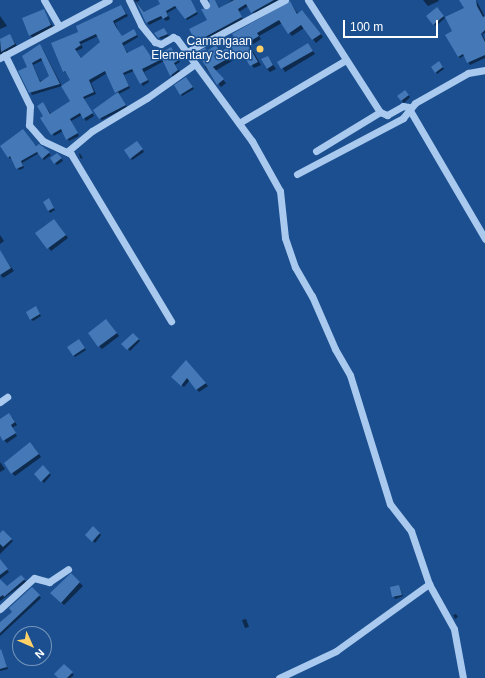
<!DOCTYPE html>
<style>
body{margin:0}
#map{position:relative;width:485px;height:678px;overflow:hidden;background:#1b4f8f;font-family:Arial,sans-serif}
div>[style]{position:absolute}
.shadow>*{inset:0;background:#0007}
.building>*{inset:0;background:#4478b7}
.minor>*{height:7px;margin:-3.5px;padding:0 3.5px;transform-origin:3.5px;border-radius:3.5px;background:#a9c9ee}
.dots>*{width:11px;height:11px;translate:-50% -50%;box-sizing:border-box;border:2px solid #1b4f8f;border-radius:50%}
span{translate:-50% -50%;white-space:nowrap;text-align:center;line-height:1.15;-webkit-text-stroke:3px #1b4f8f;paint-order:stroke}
.poi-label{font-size:12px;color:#fff}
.right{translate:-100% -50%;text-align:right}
.north{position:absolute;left:12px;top:626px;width:40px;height:40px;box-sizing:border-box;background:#1b4f8f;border:1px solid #7695bc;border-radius:50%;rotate:135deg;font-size:11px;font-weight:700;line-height:16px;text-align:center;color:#fff}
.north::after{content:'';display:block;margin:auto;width:14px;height:18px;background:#ffd166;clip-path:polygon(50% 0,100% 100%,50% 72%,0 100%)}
.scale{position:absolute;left:343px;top:20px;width:95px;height:18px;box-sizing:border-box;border:2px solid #fff;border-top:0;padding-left:5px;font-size:12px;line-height:14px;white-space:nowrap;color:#fff;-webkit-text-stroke:3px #1b4f8f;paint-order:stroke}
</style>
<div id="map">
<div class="shadow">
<div style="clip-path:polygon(134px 0,140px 0,137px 2px,145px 13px,161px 5px,159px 0,190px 0,198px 14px,187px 20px,178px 7px,167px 13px,170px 19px,166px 21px,163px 18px,149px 25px)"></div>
<div style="clip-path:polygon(210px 0,215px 0,220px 9px,232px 0,281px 0,254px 14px,248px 6px,239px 12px,243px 20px,199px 43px,197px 41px,208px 20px,212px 5px)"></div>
<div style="clip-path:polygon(423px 0,438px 0,439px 1px,428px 6px)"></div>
<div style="clip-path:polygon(462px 0,476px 0,485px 17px,485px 33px,482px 34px,485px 40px,485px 58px,470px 65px,465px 55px,460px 58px,458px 56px,453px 31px,466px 8px)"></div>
<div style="clip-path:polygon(290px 2px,298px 14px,302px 11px,305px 14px,323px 37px,316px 43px,304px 28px,292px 36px,282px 23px,259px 36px,261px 39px,250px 46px,261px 65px,254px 68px,244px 54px,215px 71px,226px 83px,221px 87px,205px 67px,207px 52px,216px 47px,221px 53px,238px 43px)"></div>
<div style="clip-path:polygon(evenodd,121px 6px,128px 16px,115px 23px,118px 30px,122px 37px,136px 33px,138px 37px,123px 46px,128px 53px,152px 59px,173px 50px,180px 62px,175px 65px,180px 72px,173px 77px,164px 61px,144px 72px,149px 82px,143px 86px,134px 71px,124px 75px,130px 88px,119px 94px,127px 107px,102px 120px,100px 118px,117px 94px,107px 73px,91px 83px,96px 94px,84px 99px,94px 116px,86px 121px,82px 115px,71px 121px,79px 136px,69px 141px,63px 131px,54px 136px,45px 116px,43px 103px,51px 114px,72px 101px,72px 80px,64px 71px,80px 32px,121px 6px,98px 36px,102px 43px,82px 59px,76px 51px,83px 48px,81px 44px,98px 36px)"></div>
<div style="clip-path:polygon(436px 8px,445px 18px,436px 26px,427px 17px)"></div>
<div style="clip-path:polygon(43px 11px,54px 28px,33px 38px,30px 35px)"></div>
<div style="clip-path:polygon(0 16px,7px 26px,0 29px)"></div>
<div style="clip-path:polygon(166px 31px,169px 36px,161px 39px,156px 34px)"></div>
<div style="clip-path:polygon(10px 35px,17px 46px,0 55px,0 40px)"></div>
<div style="clip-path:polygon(308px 44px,315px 54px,285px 72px,279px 62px)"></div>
<div style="clip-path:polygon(evenodd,42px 48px,62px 86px,32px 95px,20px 72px,29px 68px,42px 48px,43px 60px,51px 77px,40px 81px,33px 65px,43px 60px)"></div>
<div style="clip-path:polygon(268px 57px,276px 69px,270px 72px,267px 69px)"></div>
<div style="clip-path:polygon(441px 64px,444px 69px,437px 74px,436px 72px)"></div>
<div style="clip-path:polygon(188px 80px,194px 89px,182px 96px,181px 94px)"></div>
<div style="clip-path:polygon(405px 91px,410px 97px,404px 103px,398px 96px)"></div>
<div style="clip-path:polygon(139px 144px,144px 152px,132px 160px,131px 158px)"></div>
<div style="clip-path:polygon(39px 145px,51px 155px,44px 160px,39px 153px,22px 163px,24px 168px,19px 170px,12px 157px,10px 159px,1px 146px)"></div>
<div style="clip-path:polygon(79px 153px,81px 155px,83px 159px,80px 158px)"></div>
<div style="clip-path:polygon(61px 157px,63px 161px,57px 165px,55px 163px)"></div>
<div style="clip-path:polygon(49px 200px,55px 210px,50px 213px,44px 203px)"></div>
<div style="clip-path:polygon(57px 223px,68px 238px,51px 251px,37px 233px)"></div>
<div style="clip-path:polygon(0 235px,4px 241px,0 244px)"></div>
<div style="clip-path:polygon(3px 256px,14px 271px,3px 278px,0 274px,0 258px)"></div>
<div style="clip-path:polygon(37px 309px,41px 316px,33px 321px,31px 319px)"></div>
<div style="clip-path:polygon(109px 323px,119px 336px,102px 349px,99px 346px)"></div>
<div style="clip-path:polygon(133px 334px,140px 341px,130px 351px,123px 344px)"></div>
<div style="clip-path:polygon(80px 342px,86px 350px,75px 357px,68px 348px)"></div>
<div style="clip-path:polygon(186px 362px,208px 386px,199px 392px,190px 380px,184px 387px,172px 377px)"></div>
<div style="clip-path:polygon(12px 417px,17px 425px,12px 428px,17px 436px,7px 443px,0 436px,0 420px)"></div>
<div style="clip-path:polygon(33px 446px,41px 457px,15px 476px,12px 473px)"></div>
<div style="clip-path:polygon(0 462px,5px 469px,0 472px)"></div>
<div style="clip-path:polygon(43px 467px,51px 475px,44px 483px,35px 474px)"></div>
<div style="clip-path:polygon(93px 528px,101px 535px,95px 543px,87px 535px)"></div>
<div style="clip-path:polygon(3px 531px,13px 541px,0 554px,0 534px)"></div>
<div style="clip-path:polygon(0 560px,9px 572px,0 579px)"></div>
<div style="clip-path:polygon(71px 574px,83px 586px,64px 605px,51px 593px)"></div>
<div style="clip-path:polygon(21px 576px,26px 582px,0 601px,0 580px,7px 587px)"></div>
<div style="clip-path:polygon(399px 586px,403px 596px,395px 599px,391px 588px)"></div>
<div style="clip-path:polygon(32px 588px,41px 598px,0 636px,0 622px,13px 612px)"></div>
<div style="clip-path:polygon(456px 614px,458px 617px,455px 619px,453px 615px)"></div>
<div style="clip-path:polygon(246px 619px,249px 627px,245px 628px,242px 620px)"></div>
<div style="clip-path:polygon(0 650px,8px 669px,0 671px)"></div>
<div style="clip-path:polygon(64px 665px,74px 675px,70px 678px,60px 678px)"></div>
</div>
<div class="building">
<div style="clip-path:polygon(135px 0,144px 12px,160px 4px,158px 0,191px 0,197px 12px,185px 19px,175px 6px,166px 11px,168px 16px,163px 19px,161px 16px,146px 23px)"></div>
<div style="clip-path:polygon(209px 0,215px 0,219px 8px,234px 0,274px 0,251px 13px,246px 4px,238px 9px,242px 17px,196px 42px,189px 29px,207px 20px,201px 9px,210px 8px)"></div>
<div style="clip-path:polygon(459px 0,476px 0,477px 6px,483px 17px,485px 16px,485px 30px,481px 34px,485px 42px,485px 55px,467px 63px,463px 54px,458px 57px,445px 35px,452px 31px,445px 17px,464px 8px)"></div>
<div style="clip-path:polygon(290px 1px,297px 14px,302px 10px,321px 34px,312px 40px,301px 25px,288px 34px,279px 20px,257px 33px,259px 36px,247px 43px,258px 62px,250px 66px,241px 51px,213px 67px,224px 79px,217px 85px,197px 52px,205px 48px,207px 51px,216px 45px,220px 52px,237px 42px,232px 34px)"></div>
<div style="clip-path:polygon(evenodd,121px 5px,126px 14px,113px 21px,116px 27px,122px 36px,134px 29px,137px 35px,122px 43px,127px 53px,143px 45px,152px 58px,171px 47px,179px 60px,174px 63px,178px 70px,170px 76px,162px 59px,142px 69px,148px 80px,140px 84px,132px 69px,123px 73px,129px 86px,115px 93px,105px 71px,89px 80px,94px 92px,83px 97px,93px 113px,83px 119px,80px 113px,70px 119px,78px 133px,66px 140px,61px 129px,51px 135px,40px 118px,43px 116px,37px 106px,43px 102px,50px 114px,70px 101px,61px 86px,70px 80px,65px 71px,63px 72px,51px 43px,78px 32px,76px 26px,121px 5px,96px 34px,100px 42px,81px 58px,75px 49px,81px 45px,79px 42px,96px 34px)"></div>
<div style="clip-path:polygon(437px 7px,444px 16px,433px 25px,426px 16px)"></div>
<div style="clip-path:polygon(44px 9px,51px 25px,29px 36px,22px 18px)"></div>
<div style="clip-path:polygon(164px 28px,168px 34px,158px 38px,154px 33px)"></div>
<div style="clip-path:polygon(10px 34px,15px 44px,1px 52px,0 39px)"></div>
<div style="clip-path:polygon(308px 43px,313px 51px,281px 69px,277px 62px)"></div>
<div style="clip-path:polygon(evenodd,40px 44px,60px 84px,29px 93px,18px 71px,27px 67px,22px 56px,40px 44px,41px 58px,49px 76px,40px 82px,32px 63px,41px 58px)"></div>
<div style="clip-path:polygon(268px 56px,273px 65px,267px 69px,261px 59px)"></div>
<div style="clip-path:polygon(439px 61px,443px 67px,435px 73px,431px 67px)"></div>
<div style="clip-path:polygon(186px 77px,193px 87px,180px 95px,174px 85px)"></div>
<div style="clip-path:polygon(405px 90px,409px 95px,401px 101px,397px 96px)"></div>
<div style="clip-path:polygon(118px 92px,126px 105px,99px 119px,93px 110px)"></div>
<div style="clip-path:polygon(23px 129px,36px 146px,39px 144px,50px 152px,42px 159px,37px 152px,21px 161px,23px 166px,16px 169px,10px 156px,8px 158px,0 146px)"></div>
<div style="clip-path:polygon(137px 141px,143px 149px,130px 159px,124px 150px)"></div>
<div style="clip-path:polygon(57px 153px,62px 158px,54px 164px,50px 158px)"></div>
<div style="clip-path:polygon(49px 198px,54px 208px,48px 211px,43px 202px)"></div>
<div style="clip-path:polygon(54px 219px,66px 235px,47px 249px,35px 233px)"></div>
<div style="clip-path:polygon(0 250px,11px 268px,0 275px)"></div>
<div style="clip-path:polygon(36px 306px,40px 314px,30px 320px,26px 312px)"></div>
<div style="clip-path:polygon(106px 319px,117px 333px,98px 347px,88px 333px)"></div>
<div style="clip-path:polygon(133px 333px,139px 339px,127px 350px,121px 344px)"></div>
<div style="clip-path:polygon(79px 339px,85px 348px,73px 356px,67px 347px)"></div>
<div style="clip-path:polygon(186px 360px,206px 383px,196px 390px,187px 378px,181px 386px,171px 377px)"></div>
<div style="clip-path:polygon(9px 413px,15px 422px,11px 425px,16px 433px,3px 441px,0 436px,0 419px)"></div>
<div style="clip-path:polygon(30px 442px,39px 454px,11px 474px,4px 463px)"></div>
<div style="clip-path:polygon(43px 465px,50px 473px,41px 482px,34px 474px)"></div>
<div style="clip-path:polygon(93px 526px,100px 533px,92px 542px,85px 535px)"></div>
<div style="clip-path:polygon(3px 530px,12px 539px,3px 547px,0 544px,0 533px)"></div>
<div style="clip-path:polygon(0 559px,8px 569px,0 575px)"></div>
<div style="clip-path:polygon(71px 573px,80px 582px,61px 603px,50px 593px)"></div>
<div style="clip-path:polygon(21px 575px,25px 579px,4px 597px,3px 595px,0 597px,0 579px,7px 586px)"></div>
<div style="clip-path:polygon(399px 585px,402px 595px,392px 597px,390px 587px)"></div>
<div style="clip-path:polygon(32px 587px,40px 595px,0 633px,0 622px,12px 612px,9px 608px)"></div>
<div style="clip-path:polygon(1px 649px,7px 667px,0 669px,0 650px)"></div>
<div style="clip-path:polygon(64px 664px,73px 672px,67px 678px,58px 678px,54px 674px)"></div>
</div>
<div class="minor">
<div style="left:44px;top:0;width:30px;rotate:60deg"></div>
<div style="left:129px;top:0;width:28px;rotate:64deg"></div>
<div style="left:141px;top:25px;width:22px;rotate:51deg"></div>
<div style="left:155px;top:42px;width:6px;rotate:18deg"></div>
<div style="left:161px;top:44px;width:14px;rotate:-30deg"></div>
<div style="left:173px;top:37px;width:4px;rotate:27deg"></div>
<div style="left:177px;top:39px;width:127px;rotate:53.7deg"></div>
<div style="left:252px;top:141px;width:57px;rotate:60.8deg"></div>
<div style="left:280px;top:191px;width:47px;rotate:83.9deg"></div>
<div style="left:285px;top:238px;width:31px;rotate:71deg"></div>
<div style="left:295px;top:267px;width:34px;rotate:60deg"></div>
<div style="left:312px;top:296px;width:58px;rotate:66.5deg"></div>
<div style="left:335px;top:349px;width:30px;rotate:60deg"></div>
<div style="left:350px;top:375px;width:135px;rotate:72.8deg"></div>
<div style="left:390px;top:504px;width:34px;rotate:52deg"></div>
<div style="left:411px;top:531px;width:56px;rotate:71.2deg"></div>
<div style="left:429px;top:584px;width:51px;rotate:60.9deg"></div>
<div style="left:454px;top:629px;width:50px;rotate:79.6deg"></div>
<div style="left:203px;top:0;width:6px;rotate:59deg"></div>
<div style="left:308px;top:0;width:133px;rotate:57.3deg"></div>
<div style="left:380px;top:112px;width:8px;rotate:23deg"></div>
<div style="left:387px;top:115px;width:18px;rotate:-29deg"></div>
<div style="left:403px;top:106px;width:5px;rotate:11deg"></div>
<div style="left:408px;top:107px;width:153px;rotate:59.7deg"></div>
<div style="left:187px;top:52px;width:111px;rotate:-28deg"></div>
<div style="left:5px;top:55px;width:57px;rotate:63.9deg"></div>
<div style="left:30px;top:106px;width:19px;rotate:93deg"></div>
<div style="left:29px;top:125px;width:21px;rotate:49deg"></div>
<div style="left:43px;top:141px;width:31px;rotate:25deg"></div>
<div style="left:71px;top:154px;width:195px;rotate:59.1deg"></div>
<div style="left:0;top:58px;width:123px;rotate:-28deg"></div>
<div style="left:239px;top:123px;width:124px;rotate:-30.5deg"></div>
<div style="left:68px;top:151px;width:31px;rotate:-40deg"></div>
<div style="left:92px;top:131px;width:64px;rotate:-31deg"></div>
<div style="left:147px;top:98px;width:59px;rotate:-35.3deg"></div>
<div style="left:316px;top:151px;width:75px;rotate:-31.4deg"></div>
<div style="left:297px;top:174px;width:120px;rotate:-27.8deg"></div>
<div style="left:403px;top:118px;width:19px;rotate:-51deg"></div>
<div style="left:415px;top:103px;width:61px;rotate:-29.5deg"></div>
<div style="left:468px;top:73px;width:17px;rotate:-10deg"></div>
<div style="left:0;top:402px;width:9px;rotate:-36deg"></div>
<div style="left:0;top:609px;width:46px;rotate:-42.4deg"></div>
<div style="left:34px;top:578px;width:16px;rotate:15deg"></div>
<div style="left:49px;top:582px;width:23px;rotate:-34deg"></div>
<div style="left:279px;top:678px;width:63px;rotate:-25.3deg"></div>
<div style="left:336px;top:651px;width:115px;rotate:-35.8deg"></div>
</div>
<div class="dots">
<div style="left:260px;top:49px;background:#ffd166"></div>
</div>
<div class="poi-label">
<span class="right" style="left:252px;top:49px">Camangaan<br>Elementary School</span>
</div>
<div class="north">N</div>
<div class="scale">100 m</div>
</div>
